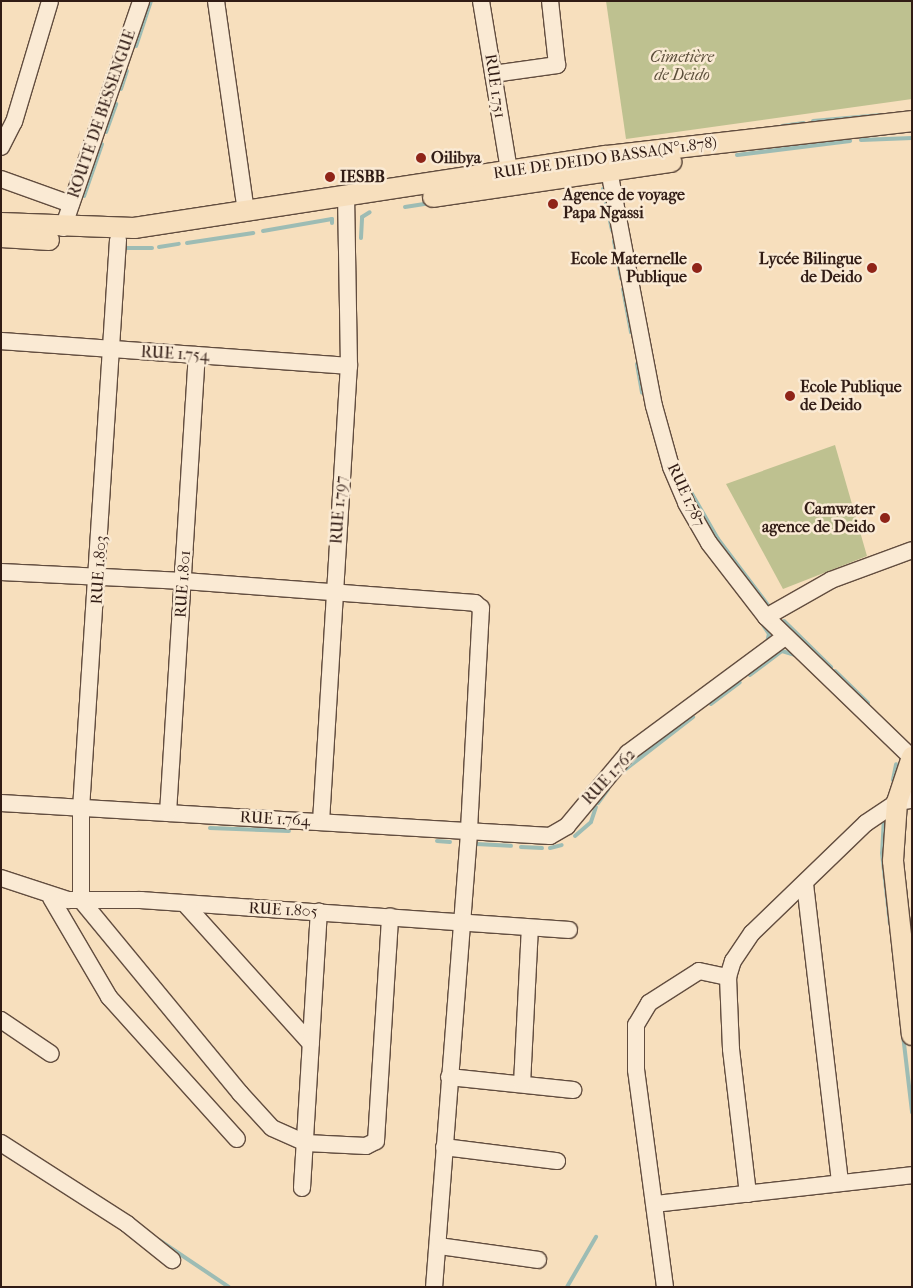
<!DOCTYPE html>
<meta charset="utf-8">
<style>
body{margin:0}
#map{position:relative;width:913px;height:1288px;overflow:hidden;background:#f7dfbd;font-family:"IM FELL French Canon",serif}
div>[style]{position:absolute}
.green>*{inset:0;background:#bec190}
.stream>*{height:4px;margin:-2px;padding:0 2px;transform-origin:2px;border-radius:2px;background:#9dbcb4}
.roads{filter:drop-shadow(1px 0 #624d3f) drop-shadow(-1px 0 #624d3f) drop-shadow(0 1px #624d3f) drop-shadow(0 -1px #624d3f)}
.minor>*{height:16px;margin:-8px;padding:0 8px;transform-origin:8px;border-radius:8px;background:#faead4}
.major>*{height:20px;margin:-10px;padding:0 10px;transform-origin:10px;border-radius:10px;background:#f7dfbd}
.dots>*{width:14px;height:14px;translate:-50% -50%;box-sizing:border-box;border:2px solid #faead4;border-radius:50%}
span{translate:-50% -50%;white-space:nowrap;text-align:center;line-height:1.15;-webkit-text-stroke:5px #faead4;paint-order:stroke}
.park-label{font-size:16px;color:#5b4e3a;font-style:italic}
.street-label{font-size:16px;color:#311c15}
.poi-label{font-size:16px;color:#311c15;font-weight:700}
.left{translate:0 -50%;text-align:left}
.right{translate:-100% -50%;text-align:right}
.frame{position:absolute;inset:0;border:2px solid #311c15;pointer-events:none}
</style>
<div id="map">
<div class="green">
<div style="clip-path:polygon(606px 1px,912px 1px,912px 99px,626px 139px)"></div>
<div style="clip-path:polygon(835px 445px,867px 556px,783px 589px,726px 484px)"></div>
</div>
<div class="stream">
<div style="left:136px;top:46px;width:47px;rotate:-71.6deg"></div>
<div style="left:121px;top:89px;width:19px;rotate:-72deg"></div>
<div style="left:813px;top:121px;width:68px;rotate:-5deg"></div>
<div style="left:782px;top:126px;width:22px;rotate:-8deg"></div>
<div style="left:106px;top:132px;width:30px;rotate:-70deg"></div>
<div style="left:861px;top:140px;width:51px;rotate:-2.2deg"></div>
<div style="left:737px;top:155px;width:114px;rotate:-7.1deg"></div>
<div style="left:603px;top:189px;width:42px;rotate:77.6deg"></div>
<div style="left:84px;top:196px;width:55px;rotate:-70.9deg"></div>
<div style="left:405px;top:207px;width:26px;rotate:-9deg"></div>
<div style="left:263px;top:231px;width:70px;rotate:-9.9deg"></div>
<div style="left:332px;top:219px;width:4px;rotate:90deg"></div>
<div style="left:361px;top:238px;width:21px;rotate:-87deg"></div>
<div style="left:362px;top:217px;width:9px;rotate:-32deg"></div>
<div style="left:614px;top:241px;width:38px;rotate:79deg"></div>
<div style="left:187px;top:243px;width:67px;rotate:-8.6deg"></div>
<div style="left:159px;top:247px;width:20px;rotate:-9deg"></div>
<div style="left:127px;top:248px;width:25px"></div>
<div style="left:623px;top:289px;width:44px;rotate:79.5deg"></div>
<div style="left:637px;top:364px;width:29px;rotate:80deg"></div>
<div style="left:688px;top:487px;width:60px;rotate:60deg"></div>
<div style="left:718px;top:539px;width:83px;rotate:52.9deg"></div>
<div style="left:784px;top:621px;width:66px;rotate:44.4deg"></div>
<div style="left:763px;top:625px;width:11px;rotate:56deg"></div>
<div style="left:769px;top:634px;width:9px;rotate:103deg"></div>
<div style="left:835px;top:671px;width:46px;rotate:44.1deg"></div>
<div style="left:750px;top:675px;width:40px;rotate:-37deg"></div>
<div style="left:782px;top:651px;width:14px;rotate:17deg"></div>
<div style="left:711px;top:704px;width:36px;rotate:-37deg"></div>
<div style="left:622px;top:772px;width:90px;rotate:-37.8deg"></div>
<div style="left:893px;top:780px;width:16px;rotate:-79deg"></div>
<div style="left:598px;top:803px;width:17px;rotate:-54deg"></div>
<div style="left:884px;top:817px;width:36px;rotate:93deg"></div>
<div style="left:882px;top:853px;width:71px;rotate:83.6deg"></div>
<div style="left:210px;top:828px;width:79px;rotate:2.2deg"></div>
<div style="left:575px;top:836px;width:21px;rotate:-41deg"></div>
<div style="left:591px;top:822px;width:16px;rotate:-72deg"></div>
<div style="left:437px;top:841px;width:13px;rotate:4deg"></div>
<div style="left:476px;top:844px;width:35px;rotate:3deg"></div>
<div style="left:521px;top:847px;width:21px;rotate:3deg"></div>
<div style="left:550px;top:848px;width:12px;rotate:-14deg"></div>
<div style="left:903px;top:1035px;width:78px;rotate:83.3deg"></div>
<div style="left:159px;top:1240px;width:84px;rotate:33.9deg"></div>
<div style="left:567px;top:1287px;width:58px;rotate:-59.9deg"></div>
</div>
<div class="roads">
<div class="minor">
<div style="left:216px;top:1px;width:212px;rotate:81.9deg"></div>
<div style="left:481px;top:1px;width:172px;rotate:80.6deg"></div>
<div style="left:493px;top:74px;width:65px;rotate:-8deg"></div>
<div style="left:557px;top:65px;width:64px;rotate:-96.2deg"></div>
<div style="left:1px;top:147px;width:28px;rotate:-63deg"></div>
<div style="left:14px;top:122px;width:126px;rotate:-73.4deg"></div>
<div style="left:607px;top:160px;width:250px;rotate:79.2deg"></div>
<div style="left:654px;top:406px;width:63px;rotate:74.4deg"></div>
<div style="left:671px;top:467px;width:39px;rotate:67deg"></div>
<div style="left:686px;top:503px;width:46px;rotate:60.1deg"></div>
<div style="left:709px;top:543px;width:93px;rotate:52.4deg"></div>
<div style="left:766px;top:617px;width:203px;rotate:44deg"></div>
<div style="left:1px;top:179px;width:74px;rotate:19.7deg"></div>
<div style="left:63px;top:228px;width:240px;rotate:-71deg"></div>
<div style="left:118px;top:240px;width:570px;rotate:93.72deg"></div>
<div style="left:81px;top:809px;width:91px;rotate:90deg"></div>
<div style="left:81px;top:900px;width:250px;rotate:50.5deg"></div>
<div style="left:240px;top:1093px;width:47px;rotate:47.6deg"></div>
<div style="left:272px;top:1128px;width:37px;rotate:24deg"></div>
<div style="left:306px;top:1143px;width:60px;rotate:2.9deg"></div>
<div style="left:366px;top:1146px;width:11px;rotate:-27deg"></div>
<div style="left:376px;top:1141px;width:225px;rotate:-86.4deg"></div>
<div style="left:1px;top:341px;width:349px;rotate:4.1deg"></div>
<div style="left:1px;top:572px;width:183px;rotate:2.8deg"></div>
<div style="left:184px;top:581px;width:292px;rotate:4.3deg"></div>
<div style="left:475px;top:603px;width:8px;rotate:40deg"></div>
<div style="left:481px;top:608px;width:225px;rotate:93.1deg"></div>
<div style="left:469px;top:833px;width:455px;rotate:94.4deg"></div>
<div style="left:766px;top:617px;width:75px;rotate:-29.6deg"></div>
<div style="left:831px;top:580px;width:86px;rotate:-20.3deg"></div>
<div style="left:1px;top:803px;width:550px;rotate:3.44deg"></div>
<div style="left:550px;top:836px;width:20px;rotate:-30deg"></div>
<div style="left:567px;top:826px;width:95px;rotate:-50.1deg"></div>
<div style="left:628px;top:753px;width:195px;rotate:-36.5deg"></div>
<div style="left:168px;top:813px;width:459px;rotate:-86.4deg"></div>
<div style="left:321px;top:822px;width:457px;rotate:-86.5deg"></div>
<div style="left:349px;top:366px;width:169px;rotate:-91deg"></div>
<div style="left:1px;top:878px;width:71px;rotate:18.2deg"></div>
<div style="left:68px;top:900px;width:73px"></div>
<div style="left:141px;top:900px;width:429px;rotate:4deg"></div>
<div style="left:805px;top:884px;width:301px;rotate:83.3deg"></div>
<div style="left:51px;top:898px;width:115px;rotate:59.6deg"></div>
<div style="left:109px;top:997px;width:191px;rotate:48deg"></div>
<div style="left:185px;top:904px;width:188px;rotate:48deg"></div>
<div style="left:1px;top:1020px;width:60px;rotate:34.2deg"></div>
<div style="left:449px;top:1077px;width:125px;rotate:6deg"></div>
<div style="left:522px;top:1084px;width:156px;rotate:-87.1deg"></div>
<div style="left:1px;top:1143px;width:150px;rotate:32.7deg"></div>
<div style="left:127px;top:1224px;width:58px;rotate:38.7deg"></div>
<div style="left:444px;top:1147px;width:114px;rotate:7.1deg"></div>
<div style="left:302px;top:1188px;width:277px;rotate:-86.5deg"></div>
<div style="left:748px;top:1194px;width:146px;rotate:-96.7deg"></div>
<div style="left:731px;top:1049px;width:72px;rotate:-92.4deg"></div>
<div style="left:728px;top:977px;width:17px;rotate:-73deg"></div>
<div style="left:733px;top:961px;width:34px;rotate:-56deg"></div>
<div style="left:752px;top:933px;width:158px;rotate:-44deg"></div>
<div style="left:866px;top:823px;width:37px;rotate:-34deg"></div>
<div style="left:897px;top:802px;width:15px;rotate:-8deg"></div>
<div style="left:655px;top:1204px;width:259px;rotate:-6.4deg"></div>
<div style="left:439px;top:1246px;width:100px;rotate:8deg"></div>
<div style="left:665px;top:1287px;width:219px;rotate:-97.6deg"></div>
<div style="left:636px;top:1070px;width:45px;rotate:-90deg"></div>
<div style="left:636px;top:1025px;width:26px;rotate:-59deg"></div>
<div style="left:649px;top:1003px;width:59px;rotate:-32.6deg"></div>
<div style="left:699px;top:971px;width:30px;rotate:12deg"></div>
</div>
<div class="major">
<div style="left:433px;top:197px;width:241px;rotate:-8.4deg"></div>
<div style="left:1px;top:223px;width:133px;rotate:2.2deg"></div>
<div style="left:134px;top:228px;width:477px;rotate:-8.7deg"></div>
<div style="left:606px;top:156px;width:308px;rotate:-6.5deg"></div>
<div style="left:1px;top:237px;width:48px;rotate:3.6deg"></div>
<div style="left:912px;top:757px;width:47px;rotate:108.4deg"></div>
<div style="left:897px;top:802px;width:59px;rotate:93.9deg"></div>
<div style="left:893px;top:861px;width:175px;rotate:83.8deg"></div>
</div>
</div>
<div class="dots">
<div style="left:421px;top:158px;background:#8f2418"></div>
<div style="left:330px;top:177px;background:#8f2418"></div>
<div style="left:553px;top:204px;background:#8f2418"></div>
<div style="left:697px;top:268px;background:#8f2418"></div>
<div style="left:872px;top:268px;background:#8f2418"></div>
<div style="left:790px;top:396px;background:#8f2418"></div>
<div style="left:885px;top:518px;background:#8f2418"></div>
</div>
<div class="park-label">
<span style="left:682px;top:66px">Cimetière<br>de Deido</span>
</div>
<div class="street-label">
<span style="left:495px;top:86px;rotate:81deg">RUE 1.751</span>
<span style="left:102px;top:114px;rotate:-71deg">ROUTE DE BESSENGUE</span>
<span style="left:605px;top:158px;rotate:-8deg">RUE DE DEIDO BASSA(N°1.878)</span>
<span style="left:175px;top:354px;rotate:3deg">RUE 1.754</span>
<span style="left:686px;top:495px;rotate:65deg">RUE 1.787</span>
<span style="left:339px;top:510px;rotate:-86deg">RUE 1.797</span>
<span style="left:99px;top:570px;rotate:-86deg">RUE 1.803</span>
<span style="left:183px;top:584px;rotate:-86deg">RUE 1.801</span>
<span style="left:609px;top:777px;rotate:-47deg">RUE 1.762</span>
<span style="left:275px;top:819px;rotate:3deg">RUE 1.764</span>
<span style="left:283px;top:910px;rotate:3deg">RUE 1.805</span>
</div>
<div class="poi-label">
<span class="left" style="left:431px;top:158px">Oilibya</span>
<span class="left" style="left:340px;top:177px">IESBB</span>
<span class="left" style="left:563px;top:204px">Agence de voyage<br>Papa Ngassi</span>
<span class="right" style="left:687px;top:268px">Ecole Maternelle<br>Publique</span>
<span class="right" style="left:862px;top:268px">Lycée Bilingue<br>de Deido</span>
<span class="left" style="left:800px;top:396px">Ecole Publique<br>de Deido</span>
<span class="right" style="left:875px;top:518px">Camwater<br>agence de Deido</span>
</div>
<div class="frame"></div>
</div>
